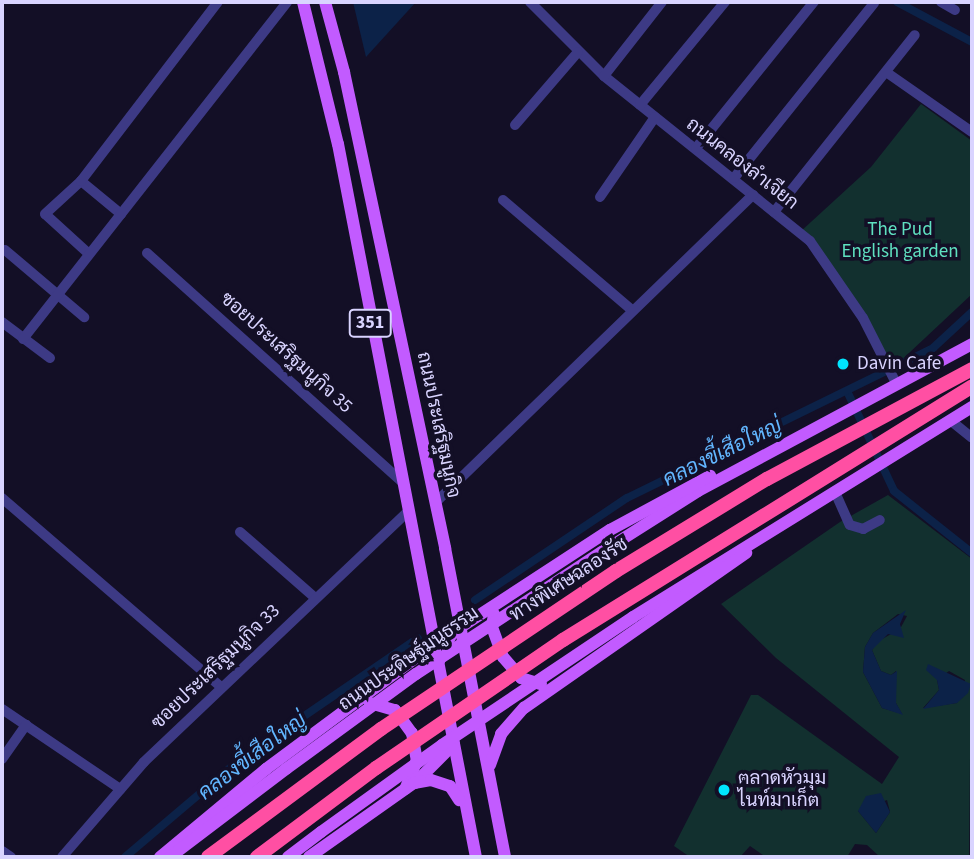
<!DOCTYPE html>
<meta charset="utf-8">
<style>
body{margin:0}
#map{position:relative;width:974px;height:859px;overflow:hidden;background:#130f26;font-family:"Source Sans 3",Sarabun,sans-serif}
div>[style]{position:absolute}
.green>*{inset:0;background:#12302f}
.water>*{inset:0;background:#0c2248}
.canal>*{height:8px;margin:-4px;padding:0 4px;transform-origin:4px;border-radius:4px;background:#0c2248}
.minor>*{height:10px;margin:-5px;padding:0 5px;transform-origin:5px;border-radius:5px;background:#3d3a85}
.major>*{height:12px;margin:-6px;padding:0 6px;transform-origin:6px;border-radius:6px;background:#c25bff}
.major-bridge>*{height:12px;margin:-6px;padding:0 6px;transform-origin:6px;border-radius:6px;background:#c25bff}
.highway-bridge>*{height:14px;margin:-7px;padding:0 7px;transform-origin:7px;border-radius:7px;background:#ff4fa3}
.dots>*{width:19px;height:19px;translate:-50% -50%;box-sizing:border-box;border:4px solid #130f26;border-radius:50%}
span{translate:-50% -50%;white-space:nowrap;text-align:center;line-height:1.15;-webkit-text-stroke:7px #130f26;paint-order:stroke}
.shield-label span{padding:2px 5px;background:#130f26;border:2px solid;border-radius:5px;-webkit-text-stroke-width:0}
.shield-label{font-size:18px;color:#d9d4ff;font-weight:700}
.street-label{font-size:19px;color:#d9d4ff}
.park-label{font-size:19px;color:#5fe0c0}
.poi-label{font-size:19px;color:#d9d4ff}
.left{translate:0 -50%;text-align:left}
.water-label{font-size:21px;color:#62b6ff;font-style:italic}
.frame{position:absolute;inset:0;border:4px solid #d9d4ff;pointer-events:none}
</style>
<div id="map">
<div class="green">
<div style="clip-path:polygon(921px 104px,972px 141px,972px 294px,893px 368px,800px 232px,871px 167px)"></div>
<div style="clip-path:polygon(evenodd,888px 495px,972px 559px,969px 857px,880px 857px,867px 845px,855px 844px,847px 857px,766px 857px,750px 846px,740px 857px,690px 857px,674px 846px,751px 695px,758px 695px,882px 784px,899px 757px,776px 658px,721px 604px,840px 522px,888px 495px,898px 614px,907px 616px,900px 629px,877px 642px,872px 650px,881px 671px,891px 675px,896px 671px,896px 703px,902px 714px,882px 708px,863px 672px,865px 647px,873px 633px,898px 614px,888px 495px,949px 671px,965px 680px,957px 703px,923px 708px,939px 690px,937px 680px,949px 671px,888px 495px,887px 800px,890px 812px,876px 833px,858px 811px,887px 800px)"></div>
</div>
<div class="water">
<div style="clip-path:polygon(353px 2px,416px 2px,366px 57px)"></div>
<div style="clip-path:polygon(906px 610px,900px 624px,904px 638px,888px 634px,872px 650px,881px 671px,891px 675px,897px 671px,896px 703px,903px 715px,882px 708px,863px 672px,865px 647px,873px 633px)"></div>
<div style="clip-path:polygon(928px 664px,971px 684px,968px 693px,957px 703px,923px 709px,939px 690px,937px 680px,926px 670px)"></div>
<div style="clip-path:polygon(881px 793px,890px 812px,876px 833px,858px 811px,866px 796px)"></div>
</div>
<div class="canal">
<div style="left:897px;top:2px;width:85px;rotate:28.1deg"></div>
<div style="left:847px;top:391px;width:110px;rotate:64.8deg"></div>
<div style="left:894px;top:491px;width:100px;rotate:38.5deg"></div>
<div style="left:475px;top:600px;width:183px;rotate:-33.9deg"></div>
<div style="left:627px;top:498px;width:341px;rotate:-26.1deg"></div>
<div style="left:933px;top:348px;width:53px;rotate:-42.7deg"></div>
<div style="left:125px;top:857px;width:147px;rotate:-40.3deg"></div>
<div style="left:237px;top:762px;width:219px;rotate:-34.4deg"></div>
</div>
<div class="minor">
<div style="left:530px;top:2px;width:105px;rotate:45deg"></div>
<div style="left:604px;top:76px;width:264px;rotate:38.7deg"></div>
<div style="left:810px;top:241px;width:93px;rotate:55.5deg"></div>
<div style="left:863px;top:318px;width:73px;rotate:63.1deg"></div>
<div style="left:941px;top:2px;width:16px;rotate:30deg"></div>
<div style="left:886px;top:72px;width:105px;rotate:34.9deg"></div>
<div style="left:604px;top:76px;width:94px;rotate:-51.9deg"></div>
<div style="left:640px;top:105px;width:134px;rotate:-50.5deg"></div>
<div style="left:515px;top:125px;width:96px;rotate:-49.2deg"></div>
<div style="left:696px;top:148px;width:188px;rotate:-51.1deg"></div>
<div style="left:734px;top:178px;width:224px;rotate:-51.3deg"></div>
<div style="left:81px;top:181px;width:52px;rotate:39.5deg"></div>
<div style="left:600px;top:197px;width:97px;rotate:-55.5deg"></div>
<div style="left:503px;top:200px;width:170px;rotate:40.5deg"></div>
<div style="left:774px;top:212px;width:226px;rotate:-51.5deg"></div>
<div style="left:5px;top:250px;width:104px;rotate:40.3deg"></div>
<div style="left:147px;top:253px;width:341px;rotate:41.9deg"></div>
<div style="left:89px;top:254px;width:59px;rotate:-137.7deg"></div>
<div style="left:45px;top:214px;width:49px;rotate:-42.5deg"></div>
<div style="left:81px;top:181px;width:225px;rotate:-52.6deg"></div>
<div style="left:2px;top:322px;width:60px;rotate:36.9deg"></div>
<div style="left:23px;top:339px;width:428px;rotate:-51.9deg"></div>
<div style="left:950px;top:420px;width:28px;rotate:39deg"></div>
<div style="left:835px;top:492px;width:36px;rotate:66deg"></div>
<div style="left:850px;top:525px;width:14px;rotate:17deg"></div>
<div style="left:863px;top:529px;width:19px;rotate:-28deg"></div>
<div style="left:2px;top:498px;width:289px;rotate:40.8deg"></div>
<div style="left:435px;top:503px;width:443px;rotate:-44.1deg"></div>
<div style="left:240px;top:532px;width:97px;rotate:41.2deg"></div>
<div style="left:2px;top:709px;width:143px;rotate:34.1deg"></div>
<div style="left:2px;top:759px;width:42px;rotate:-54.8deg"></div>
<div style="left:2px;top:851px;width:11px;rotate:34deg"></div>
<div style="left:62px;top:857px;width:125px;rotate:-49.2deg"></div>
<div style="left:144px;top:762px;width:363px;rotate:-43.5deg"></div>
</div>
<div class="major">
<div style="left:303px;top:2px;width:146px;rotate:76.2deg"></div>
<div style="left:338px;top:144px;width:726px;rotate:79.05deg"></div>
<div style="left:325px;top:2px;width:73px;rotate:74.8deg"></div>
<div style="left:344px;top:72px;width:487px;rotate:78deg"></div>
<div style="left:445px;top:548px;width:315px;rotate:79deg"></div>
<div style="left:602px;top:552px;width:114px;rotate:-32.4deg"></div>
<div style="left:698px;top:491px;width:311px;rotate:-28.2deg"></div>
<div style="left:494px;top:614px;width:13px;rotate:99deg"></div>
<div style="left:492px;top:627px;width:32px;rotate:70deg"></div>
<div style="left:503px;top:657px;width:28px;rotate:49deg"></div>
<div style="left:521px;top:678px;width:21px;rotate:17deg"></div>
<div style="left:633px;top:617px;width:399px;rotate:-31.8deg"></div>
<div style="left:438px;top:663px;width:31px;rotate:-65deg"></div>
<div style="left:451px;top:635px;width:13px;rotate:-39deg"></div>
<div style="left:461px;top:627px;width:178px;rotate:-33.1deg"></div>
<div style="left:610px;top:530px;width:114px;rotate:-28.4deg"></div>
<div style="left:370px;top:703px;width:26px;rotate:16deg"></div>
<div style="left:395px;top:710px;width:29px;rotate:54deg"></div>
<div style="left:412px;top:733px;width:27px;rotate:80deg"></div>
<div style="left:417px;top:760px;width:31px;rotate:112deg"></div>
<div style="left:490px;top:765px;width:33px;rotate:-70deg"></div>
<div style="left:501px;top:734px;width:35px;rotate:-49deg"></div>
<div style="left:524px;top:708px;width:271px;rotate:-34.9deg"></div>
<div style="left:415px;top:783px;width:55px;rotate:-45deg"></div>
<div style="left:160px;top:857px;width:138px;rotate:-39.7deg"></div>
<div style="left:266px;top:769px;width:208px;rotate:-36.6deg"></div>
<div style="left:170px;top:857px;width:146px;rotate:-37.2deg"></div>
<div style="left:288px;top:857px;width:41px;rotate:-37.1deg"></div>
<div style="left:309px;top:857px;width:128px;rotate:-35.2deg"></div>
<div style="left:414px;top:783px;width:17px;rotate:-10deg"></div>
<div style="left:431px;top:780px;width:20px;rotate:18deg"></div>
<div style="left:450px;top:786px;width:17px;rotate:57deg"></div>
</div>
<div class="major-bridge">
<div style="left:286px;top:769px;width:161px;rotate:-36.2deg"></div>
<div style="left:416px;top:674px;width:222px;rotate:-33.3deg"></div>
<div style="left:321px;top:832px;width:149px;rotate:-35.7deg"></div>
<div style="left:442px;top:745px;width:230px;rotate:-33.8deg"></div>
</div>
<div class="highway-bridge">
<div style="left:208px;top:857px;width:215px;rotate:-36.5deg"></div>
<div style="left:381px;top:729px;width:283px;rotate:-33.9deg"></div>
<div style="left:616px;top:571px;width:177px;rotate:-31.4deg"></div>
<div style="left:767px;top:479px;width:233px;rotate:-28.2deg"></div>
<div style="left:257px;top:857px;width:149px;rotate:-36.8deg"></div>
<div style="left:376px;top:768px;width:227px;rotate:-34.4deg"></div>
<div style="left:563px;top:640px;width:481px;rotate:-31.8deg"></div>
</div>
<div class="dots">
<div style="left:843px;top:364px;background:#00e5ff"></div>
<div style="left:724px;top:790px;background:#00e5ff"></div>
</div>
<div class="shield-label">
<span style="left:370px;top:323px">351</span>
</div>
<div class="street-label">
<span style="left:742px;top:164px;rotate:38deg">ถนนคลองลำเจียก</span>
<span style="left:286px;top:353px;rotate:42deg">ซอยประเสริฐมนูกิจ 35</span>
<span style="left:438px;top:425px;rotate:78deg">ถนนประเสริฐมนูกิจ</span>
<span style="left:569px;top:580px;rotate:-33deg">ทางพิเศษฉลองรัช</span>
<span style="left:409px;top:659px;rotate:-35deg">ถนนประดิษฐ์มนูธรรม</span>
<span style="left:216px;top:667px;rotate:-44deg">ซอยประเสริฐมนูกิจ 33</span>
</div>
<div class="park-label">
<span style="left:900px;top:241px">The Pud<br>English garden</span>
</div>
<div class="poi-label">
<span class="left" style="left:857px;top:364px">Davin Cafe</span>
<span class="left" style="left:738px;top:790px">ตลาดหัวมุม<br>ไนท์มาเก็ต</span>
</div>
<div class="water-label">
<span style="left:722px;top:452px;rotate:-26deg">คลองขี้เสือใหญ่</span>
<span style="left:252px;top:756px;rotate:-37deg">คลองขี้เสือใหญ่</span>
</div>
<div class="frame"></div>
</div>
